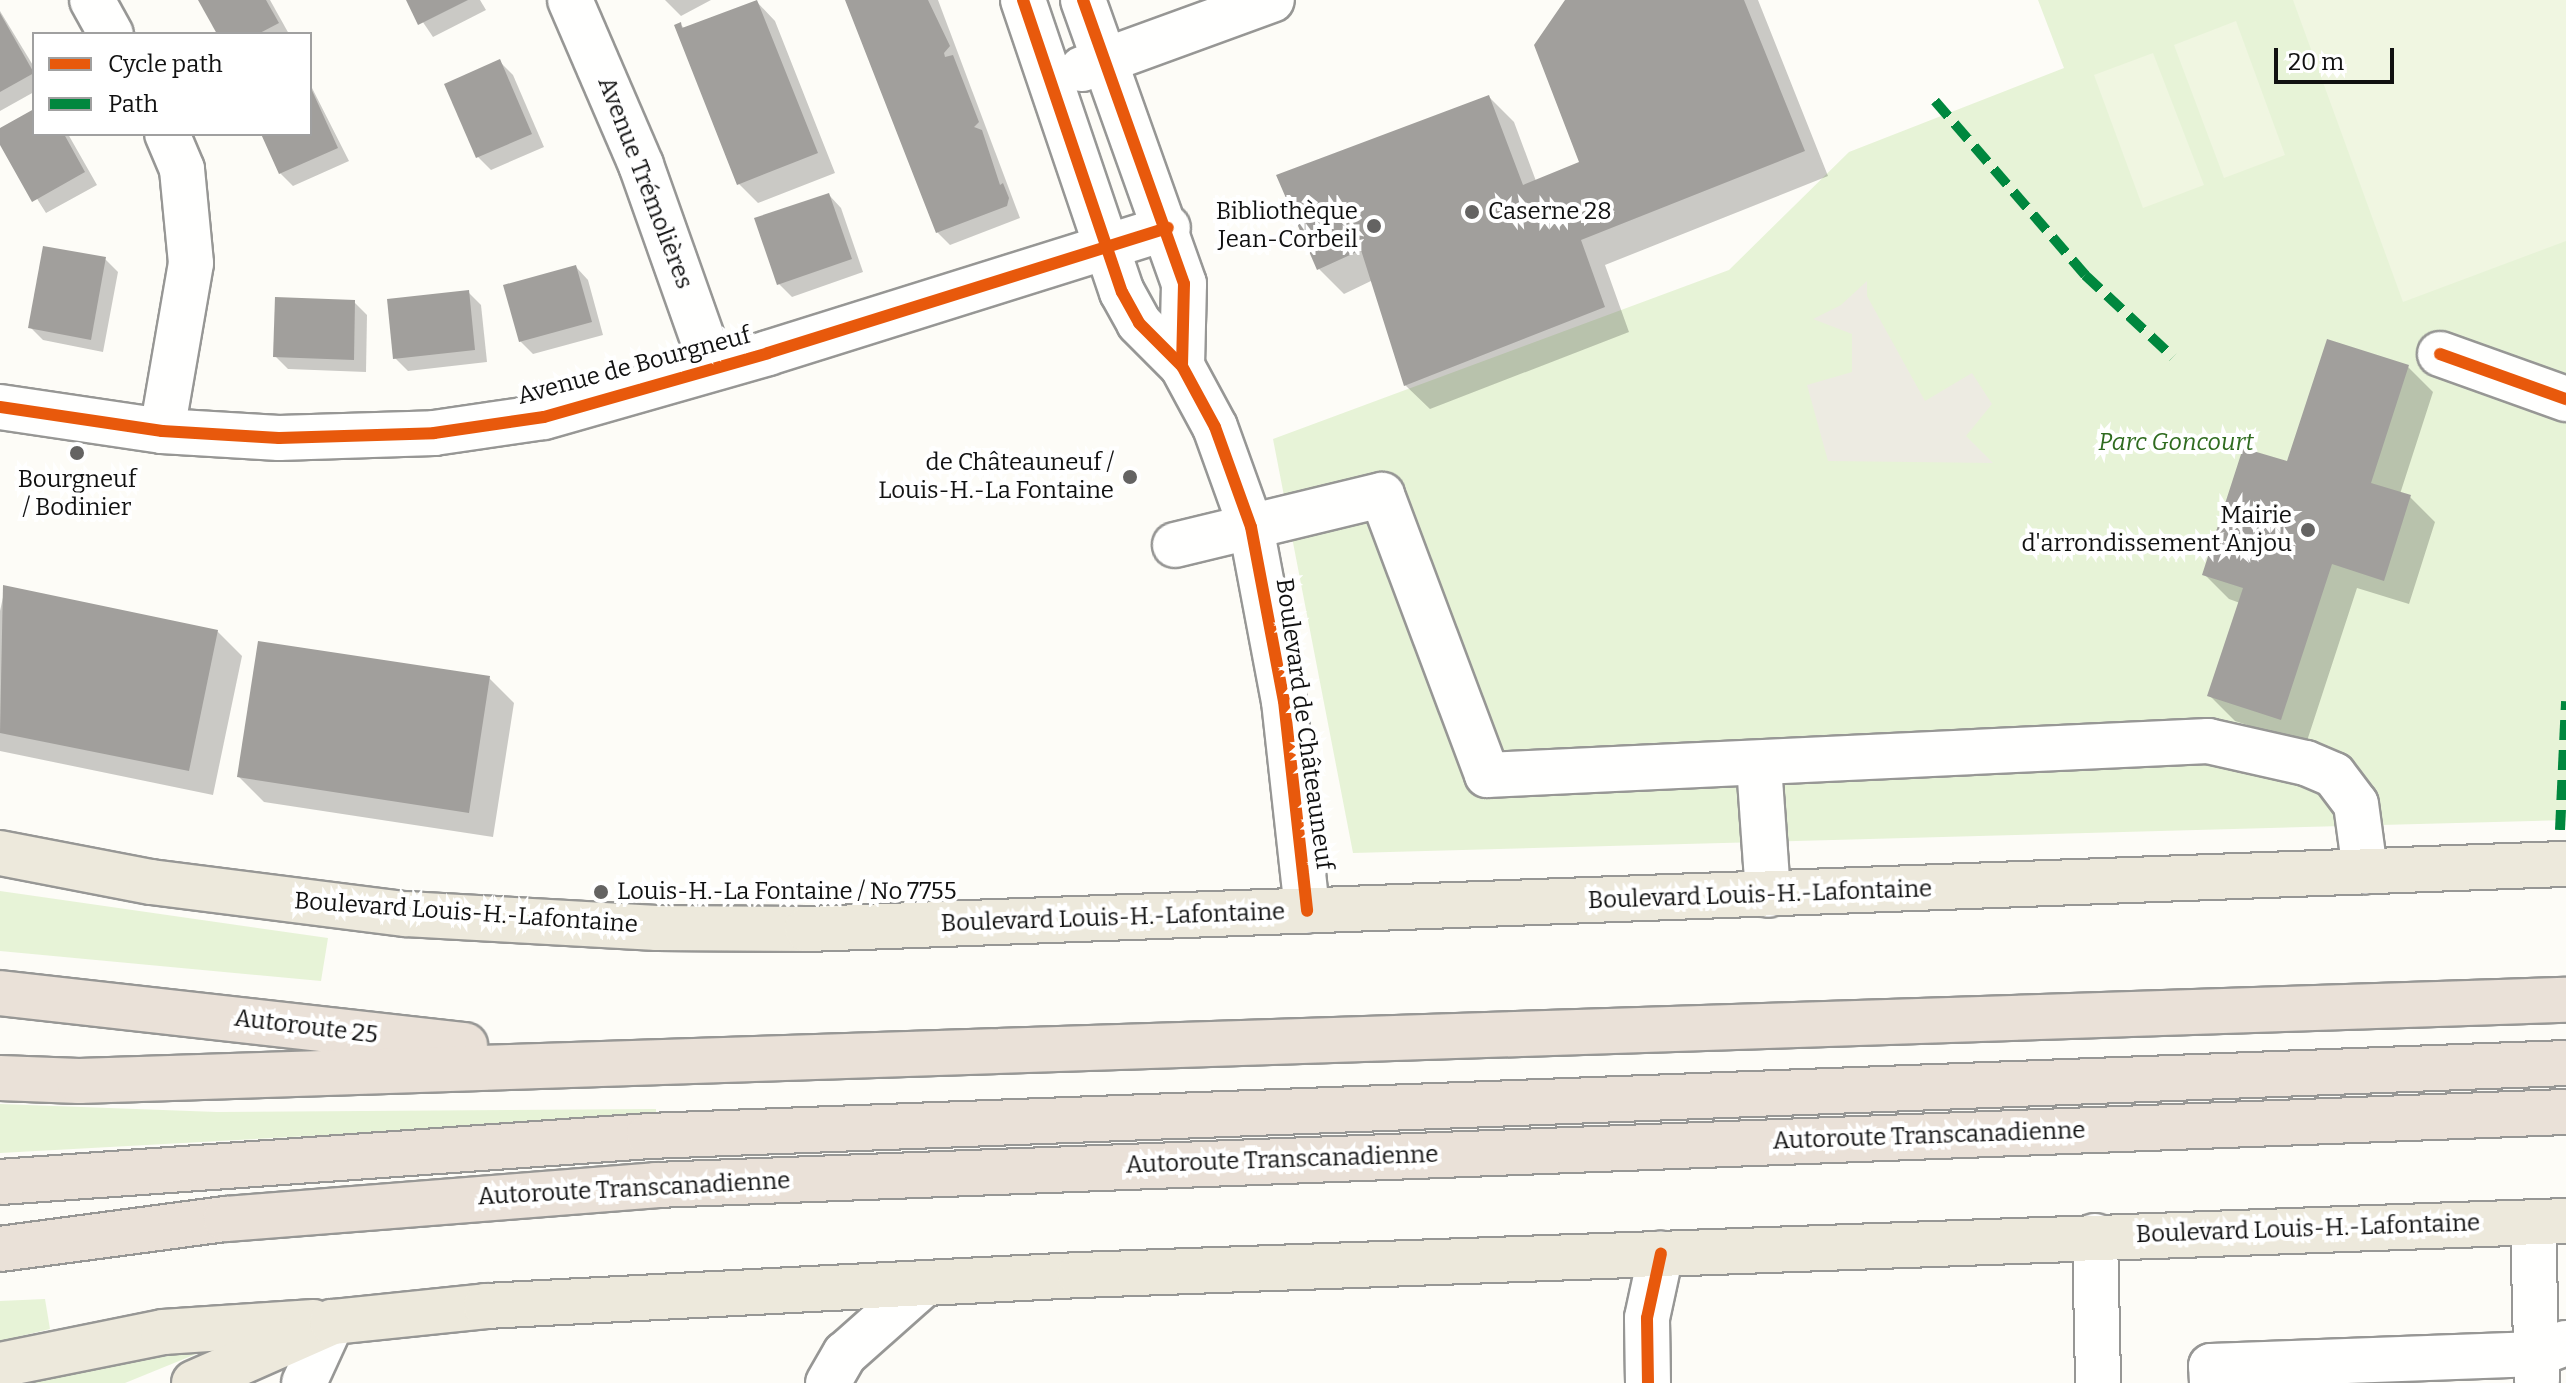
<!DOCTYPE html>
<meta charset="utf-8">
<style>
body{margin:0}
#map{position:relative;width:2566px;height:1383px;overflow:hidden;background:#fdfcf7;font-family:Bitter,serif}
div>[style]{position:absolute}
.green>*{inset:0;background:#e7f3d7}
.pitch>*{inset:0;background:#f0f6e1}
.plaza>*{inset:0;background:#edebe2}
.shadow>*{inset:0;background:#0003}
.building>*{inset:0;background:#a19f9c}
.roads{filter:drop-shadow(2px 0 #979795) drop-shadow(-2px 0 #979795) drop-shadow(0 2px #979795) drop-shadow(0 -2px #979795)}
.minor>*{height:44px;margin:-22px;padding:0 22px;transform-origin:22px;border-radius:22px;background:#fffffe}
.major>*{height:44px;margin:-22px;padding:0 22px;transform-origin:22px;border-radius:22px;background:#ede9dc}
.highway>*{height:44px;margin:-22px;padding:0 22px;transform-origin:22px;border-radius:22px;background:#eae1d8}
.quiet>*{height:10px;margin-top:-5px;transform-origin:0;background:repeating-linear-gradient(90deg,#00873e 0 20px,transparent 0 30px)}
.cycleway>*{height:12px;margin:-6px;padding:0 6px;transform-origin:6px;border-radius:6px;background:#e8590c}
.dots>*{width:22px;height:22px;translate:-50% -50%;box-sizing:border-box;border:4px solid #fff;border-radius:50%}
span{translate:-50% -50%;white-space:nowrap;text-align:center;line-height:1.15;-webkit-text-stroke:8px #fff;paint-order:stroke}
.street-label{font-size:24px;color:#111}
.poi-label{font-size:24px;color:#111}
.right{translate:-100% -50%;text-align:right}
.left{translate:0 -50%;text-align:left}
.park-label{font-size:24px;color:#2f6b1f;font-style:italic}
.legend{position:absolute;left:32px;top:32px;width:280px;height:104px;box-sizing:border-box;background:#fff;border:2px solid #a0a0a0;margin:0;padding:10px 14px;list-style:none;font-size:24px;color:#111}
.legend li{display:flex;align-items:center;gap:16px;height:40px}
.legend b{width:40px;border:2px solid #a0a0a0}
.scale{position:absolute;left:2274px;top:48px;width:120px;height:36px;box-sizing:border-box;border:4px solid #111;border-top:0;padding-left:10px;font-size:24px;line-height:28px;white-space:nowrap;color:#111;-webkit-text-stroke:6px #fff;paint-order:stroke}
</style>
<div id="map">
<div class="green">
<div style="clip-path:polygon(2038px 0,2566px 0,2566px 820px,1353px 853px,1273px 439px,1729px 270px,1849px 152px,2064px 68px)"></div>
<div style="clip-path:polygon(0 891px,328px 938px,321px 981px,0 951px)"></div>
<div style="clip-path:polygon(0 1104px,217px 1112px,656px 1109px,656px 1117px,0 1153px)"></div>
<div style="clip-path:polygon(45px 1299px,50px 1329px,0 1341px,0 1301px)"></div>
<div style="clip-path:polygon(206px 1350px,125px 1383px,17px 1383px,59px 1373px)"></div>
</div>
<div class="pitch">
<div style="clip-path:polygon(2293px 0,2566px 0,2566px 241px,2403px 302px)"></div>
<div style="clip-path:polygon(2236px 21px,2285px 155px,2224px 178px,2174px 45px)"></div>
<div style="clip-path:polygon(2153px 53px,2204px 185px,2143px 208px,2094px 75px)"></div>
</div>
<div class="plaza">
<div style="clip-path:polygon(1867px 281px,1867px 296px,1925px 401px,1972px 373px,1992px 404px,1966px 436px,1993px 463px,1828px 461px,1807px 385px,1852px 372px,1852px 334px,1813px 319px,1841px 305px)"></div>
</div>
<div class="shadow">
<div style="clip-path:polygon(200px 0,270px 0,289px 34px,219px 34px)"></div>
<div style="clip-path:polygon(408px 0,480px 0,486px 10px,433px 37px)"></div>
<div style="clip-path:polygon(665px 0,711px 0,681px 16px)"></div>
<div style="clip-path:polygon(847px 0,938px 0,1020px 218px,950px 245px,937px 232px)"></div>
<div style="clip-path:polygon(1567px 0,1758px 0,1828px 176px,1605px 265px,1629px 332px,1430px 409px,1405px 385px,1373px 280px,1344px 294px,1319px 269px,1489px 97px,1514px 122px,1536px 181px,1582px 163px)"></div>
<div style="clip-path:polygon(756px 1px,775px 21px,835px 173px,758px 203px,739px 184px,680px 24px,685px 29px)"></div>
<div style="clip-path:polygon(0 11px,34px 67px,34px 92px,0 111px)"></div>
<div style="clip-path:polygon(500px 62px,513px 75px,544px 147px,491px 170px,478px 157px)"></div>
<div style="clip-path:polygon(310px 84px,349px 161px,293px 186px,280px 173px,263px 134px,310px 134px)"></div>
<div style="clip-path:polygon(34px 111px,34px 134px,68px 134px,97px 185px,46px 213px,0 140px,0 130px)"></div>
<div style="clip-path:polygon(829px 195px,841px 208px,863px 272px,792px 297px,779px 284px)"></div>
<div style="clip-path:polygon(105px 259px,118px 272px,103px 352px,43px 340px,30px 327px)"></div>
<div style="clip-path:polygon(576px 267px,588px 280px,603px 335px,533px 354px,520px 341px)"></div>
<div style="clip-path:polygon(468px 292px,481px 305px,487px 362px,408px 371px,395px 358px)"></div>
<div style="clip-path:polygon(354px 302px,367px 315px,366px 372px,288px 369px,275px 356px)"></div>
<div style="clip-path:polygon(2408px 367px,2433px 392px,2400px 494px,2410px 497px,2435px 522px,2409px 604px,2357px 588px,2306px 744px,2235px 721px,2210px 696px,2240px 603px,2229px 599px,2204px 574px,2288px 464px)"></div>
<div style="clip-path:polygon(5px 588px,217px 631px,242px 656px,213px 795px,0 751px,0 611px)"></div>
<div style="clip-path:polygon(489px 678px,514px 703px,493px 837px,264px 802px,239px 777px)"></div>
</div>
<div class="building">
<div style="clip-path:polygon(198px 0,266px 0,279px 23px,258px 34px,217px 34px)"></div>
<div style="clip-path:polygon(406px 0,468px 0,418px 25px)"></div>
<div style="clip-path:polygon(757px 0,818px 153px,737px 185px,674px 25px,681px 22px,682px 28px)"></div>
<div style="clip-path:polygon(845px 0,928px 0,950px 46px,944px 53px,945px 57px,953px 55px,979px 122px,974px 127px,982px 130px,1000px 185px,1003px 183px,1009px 198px,1007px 206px,936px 233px)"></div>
<div style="clip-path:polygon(1565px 0,1744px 0,1805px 151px,1581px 240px,1605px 307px,1404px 386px,1361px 250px,1317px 270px,1276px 175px,1489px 95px,1523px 185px,1579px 162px,1534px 45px)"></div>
<div style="clip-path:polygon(0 13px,34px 73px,0 92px)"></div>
<div style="clip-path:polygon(500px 59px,532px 134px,476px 158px,444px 84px)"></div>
<div style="clip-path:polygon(310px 86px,338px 148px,279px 174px,261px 134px,310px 134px)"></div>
<div style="clip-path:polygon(34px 109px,34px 134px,64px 134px,85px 172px,32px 202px,0 145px,0 128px)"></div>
<div style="clip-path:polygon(829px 193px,852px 259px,777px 285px,754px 218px)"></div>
<div style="clip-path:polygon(43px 246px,106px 257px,91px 340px,28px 328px)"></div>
<div style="clip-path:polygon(576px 265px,592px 322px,519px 342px,503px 285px)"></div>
<div style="clip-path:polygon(469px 290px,475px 350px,393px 359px,387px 299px)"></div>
<div style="clip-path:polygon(275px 297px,355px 300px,354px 360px,273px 357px)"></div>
<div style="clip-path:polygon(2327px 339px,2409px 365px,2371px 483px,2411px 495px,2384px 581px,2332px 564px,2281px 720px,2207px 696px,2243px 588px,2202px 575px,2243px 448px,2287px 461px)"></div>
<div style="clip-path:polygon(3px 585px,218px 630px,189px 771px,0 733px)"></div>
<div style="clip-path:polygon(258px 641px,490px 676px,469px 813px,237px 777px)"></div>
</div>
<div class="roads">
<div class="minor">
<div style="left:92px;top:0;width:39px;rotate:61deg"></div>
<div style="left:570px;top:0;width:180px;rotate:66.7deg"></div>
<div style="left:641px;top:165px;width:215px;rotate:70.5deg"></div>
<div style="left:1023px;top:0;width:308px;rotate:71.3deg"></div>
<div style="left:1122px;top:292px;width:35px;rotate:61deg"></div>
<div style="left:1139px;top:323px;width:61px;rotate:45deg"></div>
<div style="left:1182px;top:366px;width:69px;rotate:61.6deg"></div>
<div style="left:1215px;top:427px;width:106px;rotate:70.2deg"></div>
<div style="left:1251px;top:527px;width:177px;rotate:79.3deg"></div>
<div style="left:1284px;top:701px;width:211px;rotate:83.7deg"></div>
<div style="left:1083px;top:0;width:301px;rotate:70.4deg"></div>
<div style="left:1184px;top:284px;width:82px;rotate:91.4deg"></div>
<div style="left:1082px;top:69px;width:202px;rotate:-20deg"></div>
<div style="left:2440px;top:354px;width:134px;rotate:19.7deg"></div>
<div style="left:0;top:407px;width:164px;rotate:8.4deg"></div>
<div style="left:162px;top:431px;width:117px;rotate:3.4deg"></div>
<div style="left:279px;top:438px;width:155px;rotate:-1.8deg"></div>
<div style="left:434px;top:433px;width:111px;rotate:-8.3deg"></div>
<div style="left:544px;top:417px;width:233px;rotate:-15.9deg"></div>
<div style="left:768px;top:353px;width:419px;rotate:-17.4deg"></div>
<div style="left:162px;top:431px;width:170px;rotate:-80.2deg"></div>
<div style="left:191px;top:263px;width:94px;rotate:-95.5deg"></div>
<div style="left:182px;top:169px;width:38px;rotate:-113deg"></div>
<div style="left:1175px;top:545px;width:213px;rotate:-13.6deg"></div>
<div style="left:1382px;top:495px;width:299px;rotate:69.4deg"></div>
<div style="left:1487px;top:775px;width:722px;rotate:-2.7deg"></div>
<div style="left:2208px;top:741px;width:100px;rotate:12.7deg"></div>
<div style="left:2306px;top:763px;width:30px;rotate:23deg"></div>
<div style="left:2334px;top:775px;width:36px;rotate:53deg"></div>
<div style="left:2356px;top:804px;width:68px;rotate:82.3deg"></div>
<div style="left:1759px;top:765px;width:130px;rotate:86deg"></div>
<div style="left:2533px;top:1222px;width:159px;rotate:88.6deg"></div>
<div style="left:2095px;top:1236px;width:147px;rotate:88.8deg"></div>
<div style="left:304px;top:1383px;width:67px;rotate:-65.3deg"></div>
<div style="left:828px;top:1383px;width:34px;rotate:-60deg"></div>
<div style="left:845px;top:1354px;width:107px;rotate:-41.6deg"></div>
<div style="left:1648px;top:1383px;width:65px;rotate:-90.9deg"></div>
<div style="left:1647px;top:1318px;width:66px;rotate:-77.8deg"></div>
<div style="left:2212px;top:1383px;width:17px;rotate:-93deg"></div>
<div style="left:2211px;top:1366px;width:326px;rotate:-2.1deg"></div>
<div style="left:2537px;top:1354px;width:31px;rotate:-21deg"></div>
</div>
<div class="major">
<div style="left:0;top:853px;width:154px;rotate:10.9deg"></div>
<div style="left:151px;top:882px;width:257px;rotate:7.2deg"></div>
<div style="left:406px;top:914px;width:251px;rotate:3.2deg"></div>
<div style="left:657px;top:928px;width:150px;rotate:0.4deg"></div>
<div style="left:807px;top:929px;width:1760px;rotate:-2.12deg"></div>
<div style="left:0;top:1365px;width:166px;rotate:-11.4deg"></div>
<div style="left:163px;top:1332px;width:151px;rotate:-3.8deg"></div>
<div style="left:194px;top:1383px;width:151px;rotate:-23.8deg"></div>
<div style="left:332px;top:1322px;width:155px;rotate:-5.9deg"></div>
<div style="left:486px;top:1306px;width:595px;rotate:-2.99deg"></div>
<div style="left:1080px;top:1275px;width:1487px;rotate:-2.08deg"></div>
</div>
<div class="highway">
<div style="left:0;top:993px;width:468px;rotate:6.4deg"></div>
<div style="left:0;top:1078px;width:79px;rotate:2.2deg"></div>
<div style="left:79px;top:1081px;width:2488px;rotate:-1.87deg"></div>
<div style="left:0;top:1182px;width:651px;rotate:-4.05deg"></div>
<div style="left:649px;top:1136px;width:1918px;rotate:-2.18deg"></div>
<div style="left:0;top:1249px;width:228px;rotate:-7.6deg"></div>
<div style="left:226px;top:1219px;width:431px;rotate:-4.5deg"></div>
<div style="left:656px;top:1185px;width:1911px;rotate:-2.19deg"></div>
</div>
</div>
<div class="quiet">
<div style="left:1935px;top:101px;width:230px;rotate:49.2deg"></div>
<div style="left:2085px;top:275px;width:120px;rotate:43deg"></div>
<div style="left:2560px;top:830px;width:129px;rotate:-87.3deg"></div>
</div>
<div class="cycleway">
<div style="left:1023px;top:0;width:308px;rotate:71.3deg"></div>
<div style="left:1122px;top:292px;width:35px;rotate:61deg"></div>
<div style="left:1139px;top:323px;width:61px;rotate:45deg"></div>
<div style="left:1182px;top:366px;width:69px;rotate:61.6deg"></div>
<div style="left:1215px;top:427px;width:106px;rotate:70.2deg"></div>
<div style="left:1251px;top:527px;width:177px;rotate:79.3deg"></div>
<div style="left:1284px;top:701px;width:211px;rotate:83.7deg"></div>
<div style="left:1083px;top:0;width:301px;rotate:70.4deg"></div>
<div style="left:1184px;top:284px;width:82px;rotate:91.4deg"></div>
<div style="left:2440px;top:354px;width:134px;rotate:19.7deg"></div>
<div style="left:0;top:407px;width:164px;rotate:8.4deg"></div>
<div style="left:162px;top:431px;width:117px;rotate:3.4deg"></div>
<div style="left:279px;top:438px;width:155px;rotate:-1.8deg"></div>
<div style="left:434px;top:433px;width:111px;rotate:-8.3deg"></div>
<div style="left:544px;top:417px;width:233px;rotate:-15.9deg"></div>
<div style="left:768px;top:353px;width:419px;rotate:-17.4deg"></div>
<div style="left:1648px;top:1383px;width:65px;rotate:-90.9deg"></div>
<div style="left:1647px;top:1318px;width:66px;rotate:-77.8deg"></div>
</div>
<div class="dots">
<div style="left:1472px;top:212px;background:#646362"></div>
<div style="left:1374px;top:226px;background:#646362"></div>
<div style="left:77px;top:453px;background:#646362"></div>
<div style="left:1130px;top:477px;background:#646362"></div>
<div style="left:2308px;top:530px;background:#646362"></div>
<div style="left:601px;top:892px;background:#646362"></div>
</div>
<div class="street-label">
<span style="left:645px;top:183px;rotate:69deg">Avenue Trémolières</span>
<span style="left:634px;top:366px;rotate:-15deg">Avenue de Bourgneuf</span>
<span style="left:1304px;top:724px;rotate:82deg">Boulevard de Châteauneuf</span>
<span style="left:1760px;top:895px;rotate:-2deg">Boulevard Louis-H.-Lafontaine</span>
<span style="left:466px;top:913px;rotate:4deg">Boulevard Louis-H.-Lafontaine</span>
<span style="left:1113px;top:918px;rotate:-2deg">Boulevard Louis-H.-Lafontaine</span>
<span style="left:306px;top:1027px;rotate:7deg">Autoroute 25</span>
<span style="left:1929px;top:1136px;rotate:-2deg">Autoroute Transcanadienne</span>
<span style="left:1282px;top:1160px;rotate:-2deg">Autoroute Transcanadienne</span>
<span style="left:634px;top:1189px;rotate:-3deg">Autoroute Transcanadienne</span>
<span style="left:2308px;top:1229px;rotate:-2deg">Boulevard Louis-H.-Lafontaine</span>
</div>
<div class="poi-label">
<span class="right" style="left:1358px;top:226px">Bibliothèque<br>Jean-Corbeil</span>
<span class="left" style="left:1488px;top:212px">Caserne 28</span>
<span class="right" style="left:1114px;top:477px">de Châteauneuf /<br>Louis-H.-La Fontaine</span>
<span style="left:77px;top:494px">Bourgneuf<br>/ Bodinier</span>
<span class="right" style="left:2292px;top:530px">Mairie<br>d'arrondissement Anjou</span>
<span class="left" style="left:617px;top:892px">Louis-H.-La Fontaine / No 7755</span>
</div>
<div class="park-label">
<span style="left:2176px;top:443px">Parc Goncourt</span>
</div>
<ul class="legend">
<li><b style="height:10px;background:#e8590c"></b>Cycle path</li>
<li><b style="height:10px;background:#00873e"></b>Path</li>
</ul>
<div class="scale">20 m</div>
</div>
